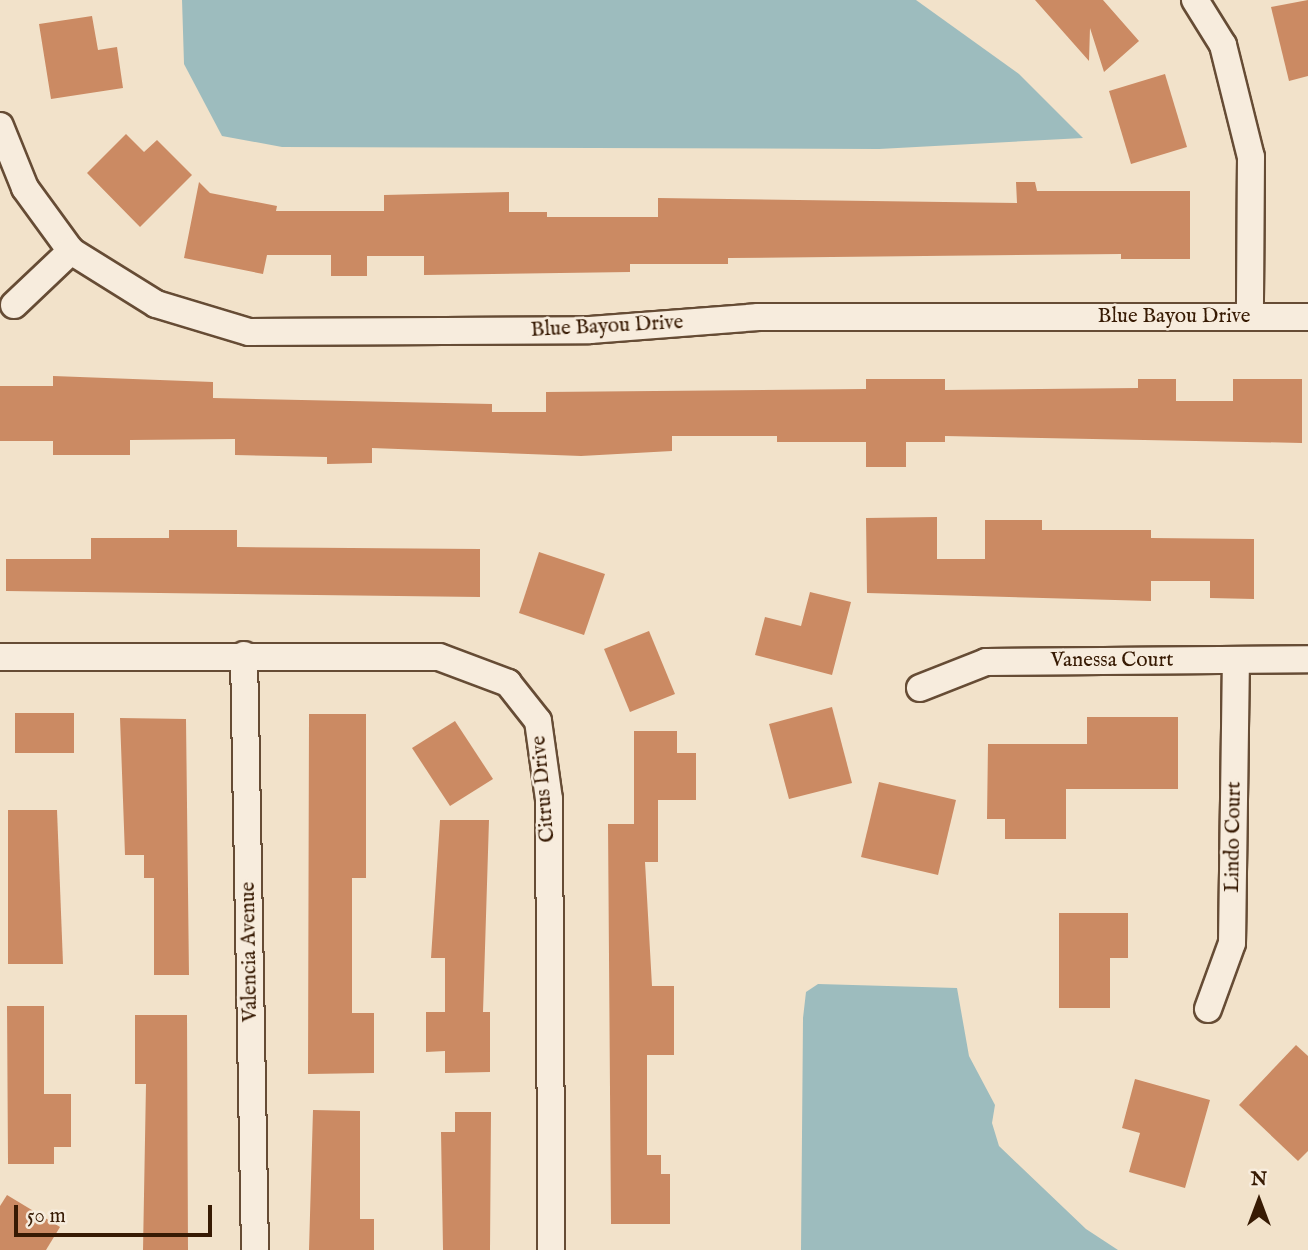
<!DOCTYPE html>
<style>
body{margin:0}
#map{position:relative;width:1308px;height:1250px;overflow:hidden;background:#f2e2ca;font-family:"IM FELL English",serif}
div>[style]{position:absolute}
.water>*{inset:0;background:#9dbcbe}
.building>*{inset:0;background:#cb8a63}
.roads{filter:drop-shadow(2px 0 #664c35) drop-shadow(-2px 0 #664c35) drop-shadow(0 2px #664c35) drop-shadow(0 -2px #664c35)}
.street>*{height:26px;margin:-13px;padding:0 13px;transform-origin:13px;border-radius:13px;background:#f7ecdd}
span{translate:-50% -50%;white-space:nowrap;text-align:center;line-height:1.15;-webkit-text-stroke:5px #f7ecdd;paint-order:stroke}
.street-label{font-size:21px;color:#371a03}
.north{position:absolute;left:1224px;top:1166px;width:70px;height:70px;-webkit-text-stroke:5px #f7ecdd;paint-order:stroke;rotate:0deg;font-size:19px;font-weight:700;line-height:28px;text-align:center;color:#371a03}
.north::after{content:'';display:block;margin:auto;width:24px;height:32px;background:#371a03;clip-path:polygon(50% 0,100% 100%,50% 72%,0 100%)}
.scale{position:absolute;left:14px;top:1205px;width:198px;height:32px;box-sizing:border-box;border:4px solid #371a03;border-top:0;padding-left:9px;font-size:21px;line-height:24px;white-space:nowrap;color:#371a03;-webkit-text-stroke:5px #f7ecdd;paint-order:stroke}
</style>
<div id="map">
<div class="water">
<div style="clip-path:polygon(182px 0,916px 0,1019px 74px,1083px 138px,879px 149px,282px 147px,222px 136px,184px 64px)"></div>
<div style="clip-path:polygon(818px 984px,957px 988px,969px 1056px,995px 1105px,992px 1123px,999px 1146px,1086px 1229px,1118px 1250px,801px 1250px,803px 1018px,806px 992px)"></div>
</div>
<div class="building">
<div style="clip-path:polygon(1035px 0,1103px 0,1139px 41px,1104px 72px,1090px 28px,1089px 61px)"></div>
<div style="clip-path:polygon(1308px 0,1308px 76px,1289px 81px,1271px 7px)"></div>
<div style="clip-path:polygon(92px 16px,98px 50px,117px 47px,123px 88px,51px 99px,39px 24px)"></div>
<div style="clip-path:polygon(1165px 74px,1187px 147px,1131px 164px,1109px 91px)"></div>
<div style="clip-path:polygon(126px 134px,144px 152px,157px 140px,192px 175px,140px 227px,87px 173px)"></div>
<div style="clip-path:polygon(199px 182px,210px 193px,277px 206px,276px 211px,384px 211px,384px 195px,509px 192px,509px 212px,547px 212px,547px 217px,658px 217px,658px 198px,1017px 203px,1016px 182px,1035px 182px,1037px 191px,1190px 191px,1190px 259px,1121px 259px,1121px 254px,728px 258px,728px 264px,630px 264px,630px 272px,424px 275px,424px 256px,367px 256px,367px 276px,331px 276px,331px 255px,267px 255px,263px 274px,184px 258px)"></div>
<div style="clip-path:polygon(53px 376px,213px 382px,213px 398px,492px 404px,492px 412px,546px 412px,546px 392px,866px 389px,866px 379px,945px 379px,945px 390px,1138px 388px,1138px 379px,1176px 379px,1176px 401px,1233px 401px,1233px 379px,1302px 379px,1302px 443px,945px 436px,945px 442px,906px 442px,906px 467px,866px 467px,866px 442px,777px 442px,777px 436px,672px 436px,672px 451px,581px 456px,372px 448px,372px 463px,327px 464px,327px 457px,235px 455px,235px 439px,130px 440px,130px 455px,53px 455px,53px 441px,0 441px,0 386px,53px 386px)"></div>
<div style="clip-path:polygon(937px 517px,937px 559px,985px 559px,985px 520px,1042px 520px,1042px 530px,1151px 530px,1151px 538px,1254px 539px,1254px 599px,1210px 598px,1210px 581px,1151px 581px,1151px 601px,867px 593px,866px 518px)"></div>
<div style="clip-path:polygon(169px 530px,237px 530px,237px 547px,480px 549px,480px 597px,6px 591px,6px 559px,91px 559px,91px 538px,169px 538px)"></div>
<div style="clip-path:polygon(539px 552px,605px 574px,584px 635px,519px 613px)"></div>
<div style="clip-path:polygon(810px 592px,851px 602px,832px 675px,755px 655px,765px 617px,801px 626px)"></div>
<div style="clip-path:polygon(649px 631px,675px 694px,630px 712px,604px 649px)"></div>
<div style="clip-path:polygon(832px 707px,852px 783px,789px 799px,769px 724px)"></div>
<div style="clip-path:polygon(15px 713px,74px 713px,74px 753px,15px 753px)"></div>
<div style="clip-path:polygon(309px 714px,366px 714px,366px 878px,352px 878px,352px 1013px,374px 1013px,374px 1073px,308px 1074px)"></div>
<div style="clip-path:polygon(1087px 717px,1178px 717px,1178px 789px,1066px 789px,1066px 839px,1005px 839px,1005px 819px,987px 819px,988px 744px,1087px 744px)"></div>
<div style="clip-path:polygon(120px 718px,186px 719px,189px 975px,154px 975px,154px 878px,144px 878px,144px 855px,125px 855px)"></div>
<div style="clip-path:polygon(455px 721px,493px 779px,450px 806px,412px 748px)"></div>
<div style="clip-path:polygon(634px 731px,677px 731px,677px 753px,696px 753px,696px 800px,658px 800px,658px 862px,645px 862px,652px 986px,674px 986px,674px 1055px,647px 1055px,647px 1155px,661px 1155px,661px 1174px,670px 1174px,670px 1224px,611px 1224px,608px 824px,634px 824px)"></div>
<div style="clip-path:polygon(879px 782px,956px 800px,938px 875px,861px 857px)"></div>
<div style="clip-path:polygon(8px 810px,57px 810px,63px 964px,8px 964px)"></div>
<div style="clip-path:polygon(440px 820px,489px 820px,483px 1012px,490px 1012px,490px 1072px,445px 1073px,445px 1051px,426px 1052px,426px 1012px,445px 1012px,445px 958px,431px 958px)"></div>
<div style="clip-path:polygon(1059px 913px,1128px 913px,1128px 958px,1110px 958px,1110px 1008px,1059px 1008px)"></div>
<div style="clip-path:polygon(7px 1006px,44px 1006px,44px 1094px,71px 1094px,71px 1147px,54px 1147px,54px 1164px,8px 1164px)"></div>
<div style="clip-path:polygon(135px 1015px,187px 1015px,188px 1250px,143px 1250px,146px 1084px,135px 1084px)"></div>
<div style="clip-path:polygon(1296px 1045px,1308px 1056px,1308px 1151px,1298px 1161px,1239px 1105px)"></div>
<div style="clip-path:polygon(1135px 1079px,1210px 1100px,1185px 1188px,1129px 1172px,1140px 1133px,1122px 1128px)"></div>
<div style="clip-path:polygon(313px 1110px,360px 1111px,360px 1219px,374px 1219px,374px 1250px,309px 1250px)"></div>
<div style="clip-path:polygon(455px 1112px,491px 1112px,490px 1250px,443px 1250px,441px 1132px,455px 1132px)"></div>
<div style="clip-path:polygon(7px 1195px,60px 1227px,46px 1250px,0 1250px,0 1206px)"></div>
</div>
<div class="roads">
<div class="street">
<div style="left:1195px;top:0;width:53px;rotate:58.1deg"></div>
<div style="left:1223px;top:45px;width:115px;rotate:76deg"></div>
<div style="left:1251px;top:157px;width:160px;rotate:90.4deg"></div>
<div style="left:0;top:126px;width:67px;rotate:68deg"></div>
<div style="left:25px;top:188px;width:78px;rotate:53.9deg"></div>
<div style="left:71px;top:251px;width:100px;rotate:31.9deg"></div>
<div style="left:156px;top:304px;width:97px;rotate:16.8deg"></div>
<div style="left:249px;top:332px;width:341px;rotate:-0.3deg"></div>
<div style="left:590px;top:330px;width:169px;rotate:-4.4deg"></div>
<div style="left:758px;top:317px;width:550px"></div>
<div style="left:14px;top:305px;width:79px;rotate:-43.5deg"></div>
<div style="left:244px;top:655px;width:595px;rotate:88.94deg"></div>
<div style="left:0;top:657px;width:439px"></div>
<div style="left:439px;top:657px;width:74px;rotate:20.6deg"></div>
<div style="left:508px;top:683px;width:48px;rotate:51.7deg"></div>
<div style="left:538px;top:721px;width:79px;rotate:82deg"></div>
<div style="left:549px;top:799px;width:451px;rotate:89.7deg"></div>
<div style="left:920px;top:688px;width:71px;rotate:-21.5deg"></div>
<div style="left:986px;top:662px;width:322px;rotate:-0.5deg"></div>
<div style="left:1208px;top:1009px;width:70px;rotate:-70deg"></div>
<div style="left:1232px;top:943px;width:283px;rotate:-89.2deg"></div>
</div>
</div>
<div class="street-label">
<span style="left:1174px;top:317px">Blue Bayou Drive</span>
<span style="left:607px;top:327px;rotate:-3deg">Blue Bayou Drive</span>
<span style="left:1112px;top:661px">Vanessa Court</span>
<span style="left:544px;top:789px;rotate:-95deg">Citrus Drive</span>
<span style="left:1234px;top:837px;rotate:-89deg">Lindo Court</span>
<span style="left:250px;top:952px;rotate:-91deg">Valencia Avenue</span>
</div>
<div class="north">N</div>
<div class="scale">50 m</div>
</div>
